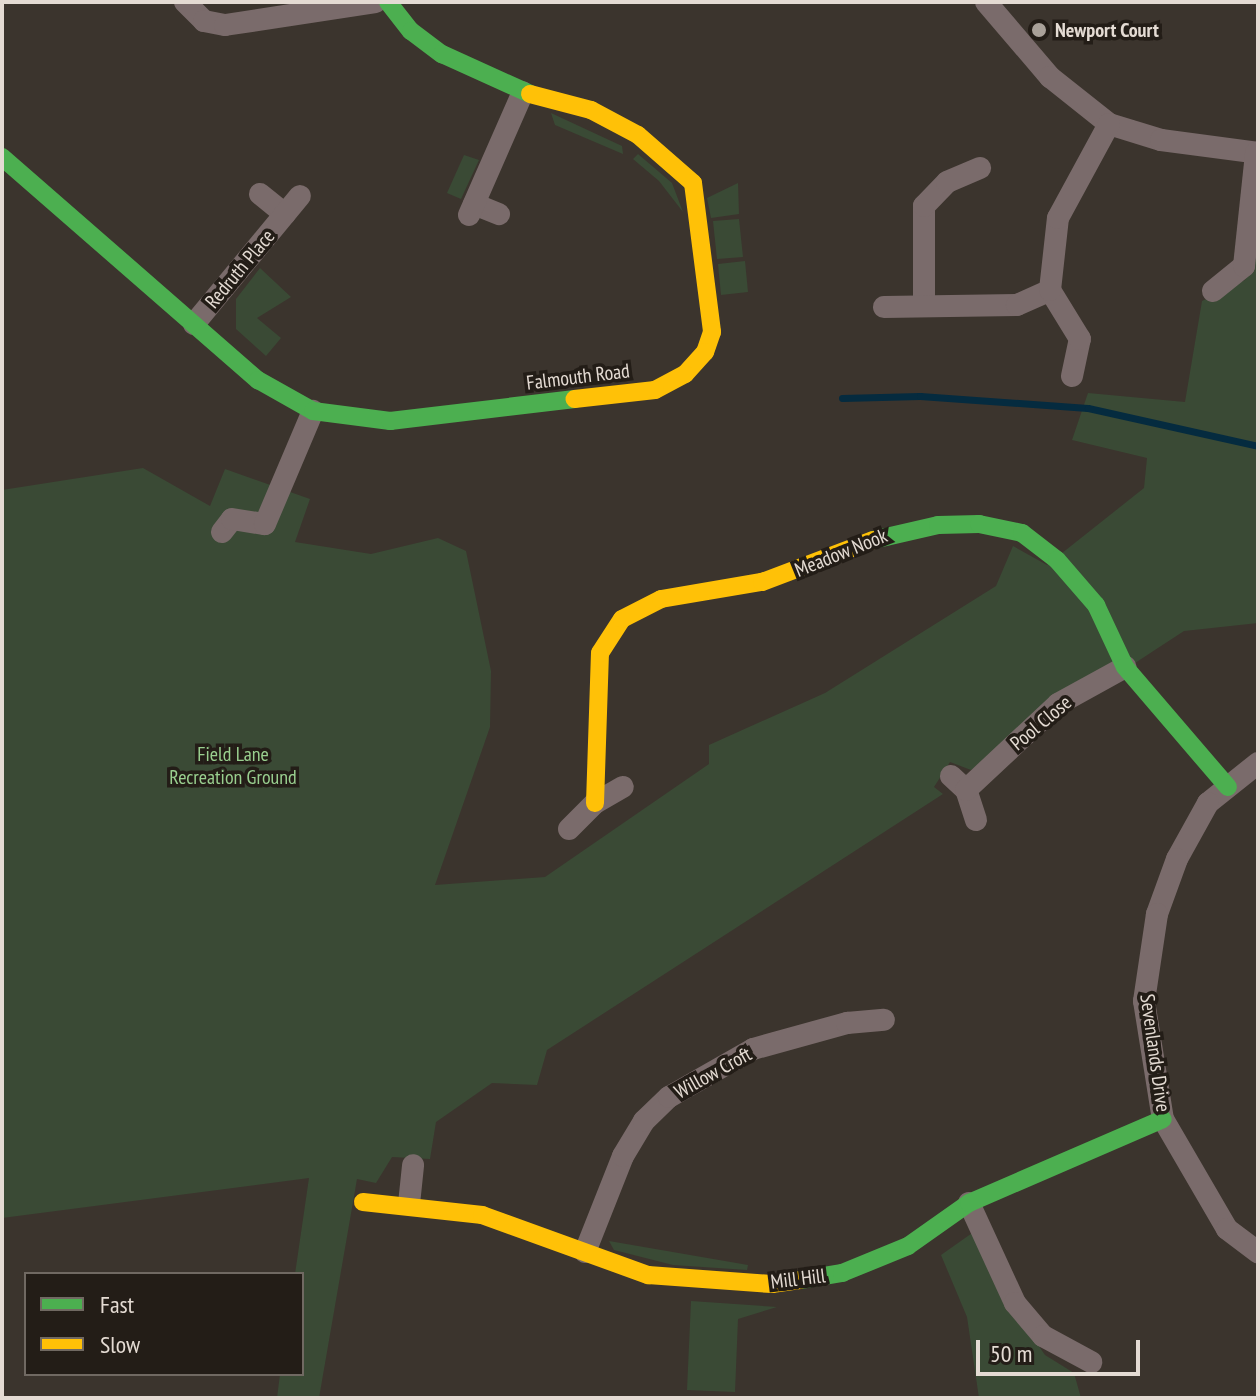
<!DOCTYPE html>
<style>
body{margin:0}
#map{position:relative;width:1260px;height:1400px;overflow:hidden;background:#3b342d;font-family:"PT Sans Narrow",sans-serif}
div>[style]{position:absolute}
.green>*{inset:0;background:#3a4a35}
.stream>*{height:7px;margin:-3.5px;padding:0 3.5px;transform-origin:3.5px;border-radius:3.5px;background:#052b3f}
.street>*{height:22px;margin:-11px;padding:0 11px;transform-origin:11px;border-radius:11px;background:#7a6b6b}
.fast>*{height:18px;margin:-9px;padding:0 9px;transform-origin:9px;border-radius:9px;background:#4caf50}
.slow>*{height:18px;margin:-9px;padding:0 9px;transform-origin:9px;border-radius:9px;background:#ffc107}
.dots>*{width:22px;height:22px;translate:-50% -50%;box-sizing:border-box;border:4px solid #231d17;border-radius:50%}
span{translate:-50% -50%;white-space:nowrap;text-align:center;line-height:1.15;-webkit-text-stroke:7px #231d17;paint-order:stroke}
.poi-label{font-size:20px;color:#e4dbd3;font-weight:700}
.left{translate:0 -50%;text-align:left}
.street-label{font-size:20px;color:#e4dbd3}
.park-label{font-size:20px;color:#99cf8f}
.frame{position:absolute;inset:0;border:4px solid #e4dbd3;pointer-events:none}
.legend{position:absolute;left:24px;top:1272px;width:280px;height:104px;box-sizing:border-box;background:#231d17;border:2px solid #706962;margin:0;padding:10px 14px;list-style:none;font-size:24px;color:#e4dbd3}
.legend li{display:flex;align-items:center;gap:16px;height:40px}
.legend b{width:40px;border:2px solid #706962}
.scale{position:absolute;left:976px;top:1340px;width:164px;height:36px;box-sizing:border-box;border:4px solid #e4dbd3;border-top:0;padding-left:10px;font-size:24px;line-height:28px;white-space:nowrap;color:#e4dbd3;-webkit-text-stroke:6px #231d17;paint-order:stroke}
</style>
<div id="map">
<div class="green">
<div style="clip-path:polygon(551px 113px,622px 146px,623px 154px,555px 125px)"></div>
<div style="clip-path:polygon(638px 154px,672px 183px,683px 212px,659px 181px,633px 159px)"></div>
<div style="clip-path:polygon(464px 155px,479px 160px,461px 199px,447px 193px)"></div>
<div style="clip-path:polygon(738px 183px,739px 214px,711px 218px,707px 198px)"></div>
<div style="clip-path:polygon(739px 219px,743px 257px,717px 259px,713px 221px)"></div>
<div style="clip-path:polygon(1254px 249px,1258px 249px,1258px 623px,1184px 631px,971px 770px,950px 762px,934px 787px,943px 794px,547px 1050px,537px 1085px,492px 1083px,436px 1122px,430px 1159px,392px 1157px,376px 1183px,357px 1179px,319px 1398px,277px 1398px,280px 1374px,302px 1374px,302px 1274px,295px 1274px,309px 1178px,2px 1218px,2px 490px,143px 468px,210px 506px,225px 469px,310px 499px,295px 542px,371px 554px,438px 538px,466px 551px,491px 671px,490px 727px,435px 885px,545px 877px,709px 764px,709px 745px,825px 693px,996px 586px,1013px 546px,1047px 565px,1144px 488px,1147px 458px,1072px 440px,1088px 393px,1185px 402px,1202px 301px,1245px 280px,1254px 266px)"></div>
<div style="clip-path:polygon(745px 261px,748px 292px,721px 295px,718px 264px)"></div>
<div style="clip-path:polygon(260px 268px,291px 297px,257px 318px,281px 338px,266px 356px,236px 329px,236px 299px)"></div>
<div style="clip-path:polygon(975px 1231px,1014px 1310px,1045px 1355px,1074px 1373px,1081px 1398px,979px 1398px,967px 1317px,941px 1255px)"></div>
<div style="clip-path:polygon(609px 1241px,748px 1265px,747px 1270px,673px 1265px,614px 1250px)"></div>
<div style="clip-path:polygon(691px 1301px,777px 1307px,738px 1319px,735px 1392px,687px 1390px)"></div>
</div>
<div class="stream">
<div style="left:842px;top:398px;width:78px;rotate:-1.5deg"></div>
<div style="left:920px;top:396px;width:168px;rotate:4.1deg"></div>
<div style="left:1088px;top:408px;width:174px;rotate:12.6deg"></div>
</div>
<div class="street">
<div style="left:185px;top:2px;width:27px;rotate:45deg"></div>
<div style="left:204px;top:21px;width:21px;rotate:11deg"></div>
<div style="left:225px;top:25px;width:152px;rotate:-8.7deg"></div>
<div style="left:986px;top:2px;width:99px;rotate:49.5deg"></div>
<div style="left:1050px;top:77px;width:75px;rotate:38.5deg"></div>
<div style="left:1109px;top:124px;width:54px;rotate:17.1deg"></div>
<div style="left:1161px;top:140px;width:98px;rotate:7.6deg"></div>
<div style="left:260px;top:194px;width:32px;rotate:39deg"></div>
<div style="left:474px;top:204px;width:27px;rotate:22deg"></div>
<div style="left:469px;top:215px;width:134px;rotate:-66.3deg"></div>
<div style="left:1213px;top:291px;width:40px;rotate:-39deg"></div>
<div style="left:1244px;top:266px;width:114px;rotate:-83.9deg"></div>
<div style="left:924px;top:306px;width:100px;rotate:-90deg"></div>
<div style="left:924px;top:206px;width:33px;rotate:-46deg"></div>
<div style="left:947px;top:182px;width:36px;rotate:-23deg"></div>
<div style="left:884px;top:307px;width:133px;rotate:-0.9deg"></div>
<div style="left:1017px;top:305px;width:36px;rotate:-24deg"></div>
<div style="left:194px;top:324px;width:166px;rotate:-50.4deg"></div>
<div style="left:1072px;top:376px;width:38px;rotate:-78deg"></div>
<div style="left:1080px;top:339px;width:57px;rotate:-121.5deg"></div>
<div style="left:1050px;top:290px;width:72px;rotate:-83.7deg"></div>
<div style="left:1058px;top:218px;width:107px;rotate:-61.5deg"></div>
<div style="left:222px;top:532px;width:16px;rotate:-52deg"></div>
<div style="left:232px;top:519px;width:33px;rotate:9deg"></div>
<div style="left:265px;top:524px;width:123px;rotate:-67deg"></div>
<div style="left:1258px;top:763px;width:64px;rotate:141.3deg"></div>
<div style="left:1208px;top:803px;width:64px;rotate:119deg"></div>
<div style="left:1177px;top:859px;width:59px;rotate:110deg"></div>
<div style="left:1157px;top:914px;width:88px;rotate:98.5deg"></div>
<div style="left:1144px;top:1001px;width:120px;rotate:80.9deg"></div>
<div style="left:1163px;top:1119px;width:127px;rotate:59.8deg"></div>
<div style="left:1227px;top:1229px;width:39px;rotate:37deg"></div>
<div style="left:951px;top:776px;width:21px;rotate:43deg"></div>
<div style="left:976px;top:820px;width:32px;rotate:-108deg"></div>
<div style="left:966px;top:790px;width:126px;rotate:-43.1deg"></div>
<div style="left:1058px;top:704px;width:77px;rotate:-28.9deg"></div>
<div style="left:569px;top:829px;width:37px;rotate:-45deg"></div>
<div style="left:595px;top:803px;width:32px;rotate:-30deg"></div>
<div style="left:969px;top:1203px;width:110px;rotate:65.3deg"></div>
<div style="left:1015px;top:1303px;width:43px;rotate:49.7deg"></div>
<div style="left:1043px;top:1336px;width:55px;rotate:28.4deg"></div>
<div style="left:409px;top:1204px;width:39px;rotate:-84deg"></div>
<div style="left:585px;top:1252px;width:103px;rotate:-68.4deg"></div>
<div style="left:623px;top:1156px;width:41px;rotate:-59deg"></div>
<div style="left:644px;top:1121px;width:35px;rotate:-44deg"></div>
<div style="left:669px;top:1097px;width:97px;rotate:-29.7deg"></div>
<div style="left:753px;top:1049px;width:98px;rotate:-15.5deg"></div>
<div style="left:847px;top:1023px;width:37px;rotate:-5deg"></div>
</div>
<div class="fast">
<div style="left:388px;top:2px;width:37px;rotate:52deg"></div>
<div style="left:411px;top:31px;width:39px;rotate:37deg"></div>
<div style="left:442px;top:54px;width:97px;rotate:24.4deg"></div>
<div style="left:2px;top:157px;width:340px;rotate:41.1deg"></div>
<div style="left:258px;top:380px;width:63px;rotate:29.4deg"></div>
<div style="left:313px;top:411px;width:78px;rotate:7.4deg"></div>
<div style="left:390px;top:421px;width:186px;rotate:-6.8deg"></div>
<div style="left:873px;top:540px;width:67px;rotate:-13deg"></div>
<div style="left:938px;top:525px;width:41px;rotate:-1.4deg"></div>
<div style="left:979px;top:524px;width:44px;rotate:11.8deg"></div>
<div style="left:1022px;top:533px;width:44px;rotate:37.6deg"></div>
<div style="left:1057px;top:560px;width:60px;rotate:49.1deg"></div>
<div style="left:1096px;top:605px;width:68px;rotate:64.9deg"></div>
<div style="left:1125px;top:667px;width:158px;rotate:49.4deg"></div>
<div style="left:800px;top:1280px;width:43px;rotate:-9.5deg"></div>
<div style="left:842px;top:1273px;width:71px;rotate:-22.2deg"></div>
<div style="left:908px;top:1246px;width:75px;rotate:-35.2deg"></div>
<div style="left:969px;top:1203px;width:211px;rotate:-23.4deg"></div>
</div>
<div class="slow">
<div style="left:530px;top:94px;width:63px;rotate:14.7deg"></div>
<div style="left:591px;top:110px;width:53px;rotate:28deg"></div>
<div style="left:638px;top:135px;width:73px;rotate:41.1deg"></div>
<div style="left:693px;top:183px;width:150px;rotate:82.7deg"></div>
<div style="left:712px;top:332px;width:21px;rotate:109deg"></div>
<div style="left:705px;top:352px;width:30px;rotate:132deg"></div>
<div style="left:685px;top:374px;width:34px;rotate:152deg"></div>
<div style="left:655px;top:390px;width:81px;rotate:173.6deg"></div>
<div style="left:595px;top:803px;width:150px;rotate:-88.1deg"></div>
<div style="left:600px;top:653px;width:40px;rotate:-57.1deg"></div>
<div style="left:622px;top:619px;width:44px;rotate:-27.1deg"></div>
<div style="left:661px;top:599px;width:102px;rotate:-9.6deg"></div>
<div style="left:762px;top:582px;width:119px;rotate:-20.7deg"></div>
<div style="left:363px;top:1202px;width:120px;rotate:6.2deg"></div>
<div style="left:482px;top:1215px;width:177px;rotate:19.9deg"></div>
<div style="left:648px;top:1275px;width:124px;rotate:4.2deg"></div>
<div style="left:772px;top:1284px;width:28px;rotate:-8deg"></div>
</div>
<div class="dots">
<div style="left:1039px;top:30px;background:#a9a199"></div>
</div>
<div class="poi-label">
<span class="left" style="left:1055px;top:30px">Newport Court</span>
</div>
<div class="street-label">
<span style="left:240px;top:269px;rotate:-50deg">Redruth Place</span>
<span style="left:578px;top:377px;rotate:-7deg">Falmouth Road</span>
<span style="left:841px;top:553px;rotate:-22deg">Meadow Nook</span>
<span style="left:1041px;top:723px;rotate:-40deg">Pool Close</span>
<span style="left:1155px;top:1053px;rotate:82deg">Sevenlands Drive</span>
<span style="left:713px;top:1073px;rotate:-29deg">Willow Croft</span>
<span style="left:798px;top:1279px;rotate:-7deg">Mill Hill</span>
</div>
<div class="park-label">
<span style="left:233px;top:766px">Field Lane<br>Recreation Ground</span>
</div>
<div class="frame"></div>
<ul class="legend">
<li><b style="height:10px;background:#4caf50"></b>Fast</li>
<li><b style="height:10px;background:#ffc107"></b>Slow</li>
</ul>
<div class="scale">50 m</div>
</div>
